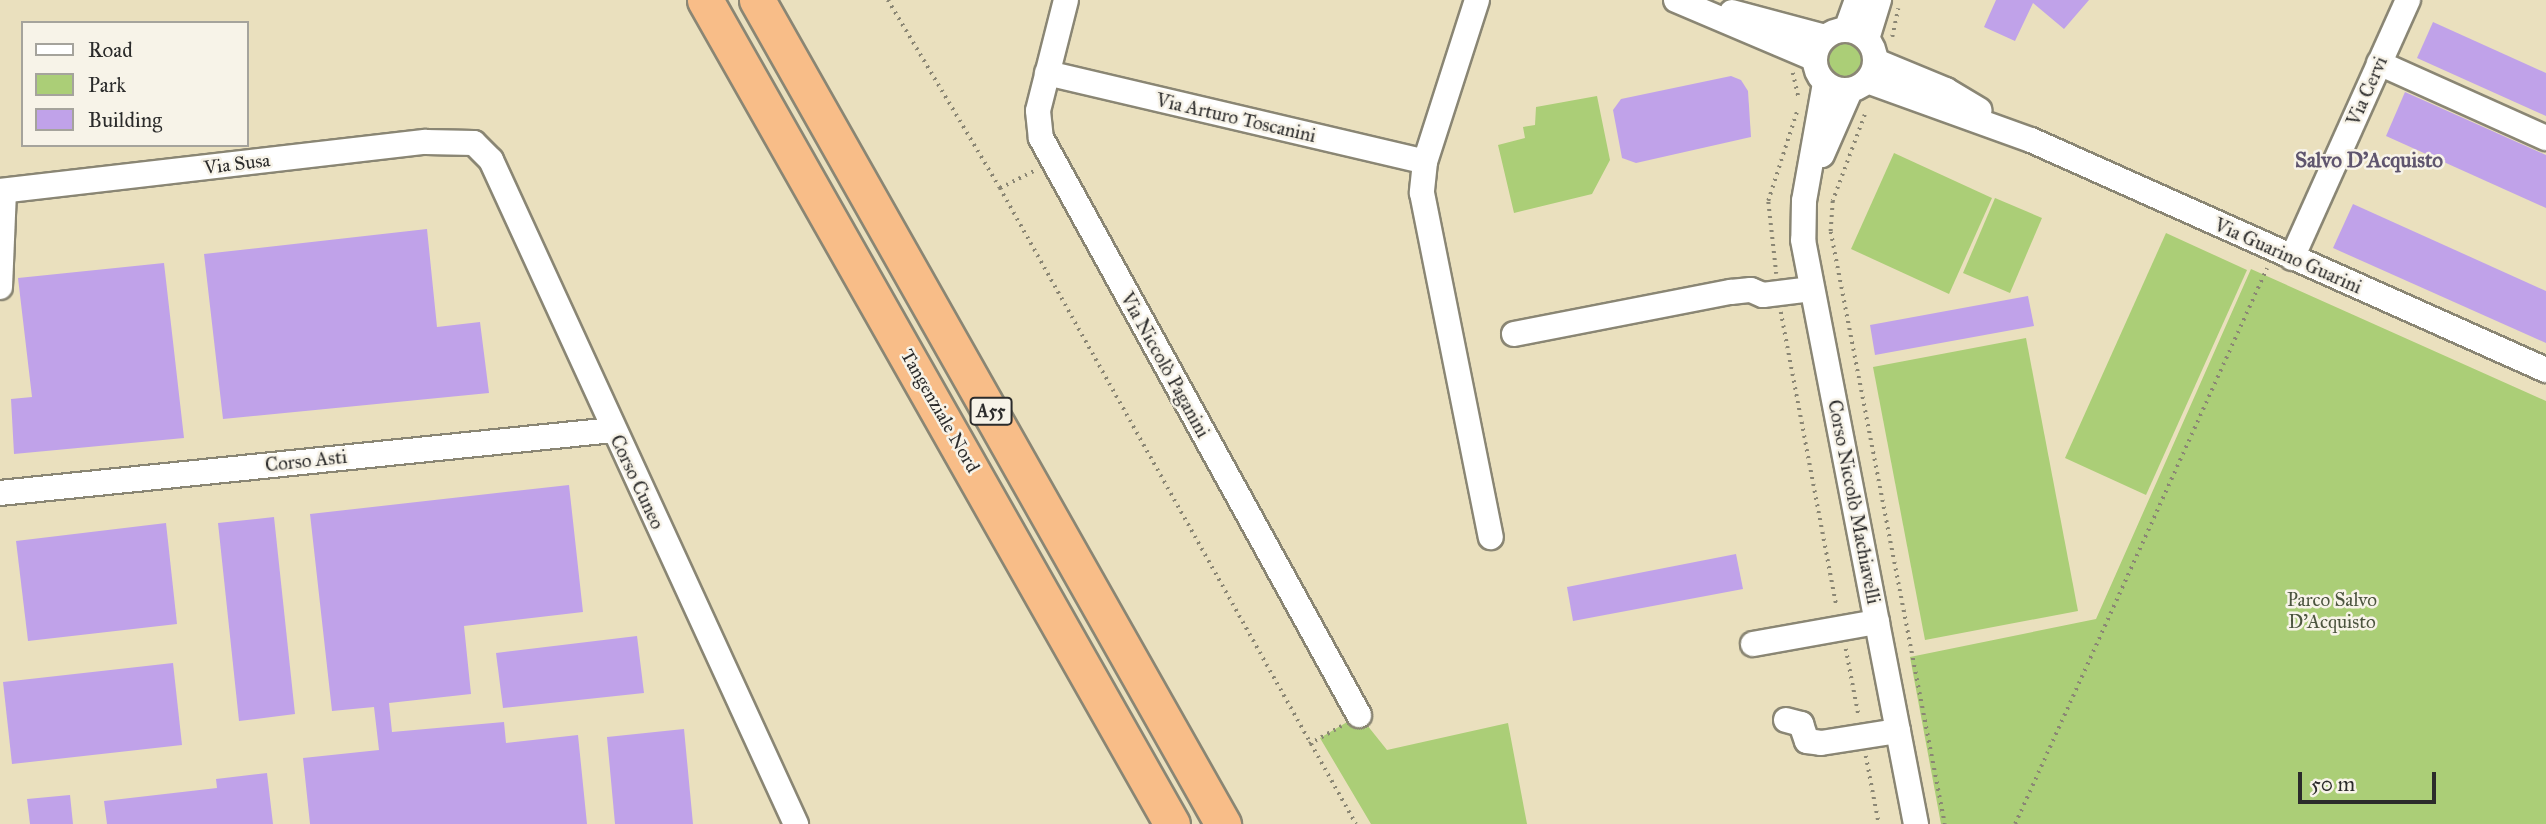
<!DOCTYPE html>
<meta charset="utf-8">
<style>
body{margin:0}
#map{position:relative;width:2546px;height:824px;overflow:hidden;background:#eae0be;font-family:"IM FELL Great Primer",serif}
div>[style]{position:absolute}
.green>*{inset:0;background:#abce77}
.round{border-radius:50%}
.building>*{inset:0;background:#c0a2e9}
.path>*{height:3.5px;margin-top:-1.75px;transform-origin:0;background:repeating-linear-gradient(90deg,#8a8674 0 2px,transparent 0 7px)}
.roads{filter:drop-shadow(2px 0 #8a8674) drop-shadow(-2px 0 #8a8674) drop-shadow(0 2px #8a8674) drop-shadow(0 -2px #8a8674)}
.minor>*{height:24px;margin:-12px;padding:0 12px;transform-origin:12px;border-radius:12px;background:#fff}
.minor>.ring{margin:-12px;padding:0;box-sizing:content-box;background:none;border:24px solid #fff;border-radius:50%}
.highway>*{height:35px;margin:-17.5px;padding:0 17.5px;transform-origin:17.5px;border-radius:17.5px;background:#f8bd88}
span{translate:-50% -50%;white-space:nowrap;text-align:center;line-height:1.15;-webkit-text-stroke:5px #f7f3e8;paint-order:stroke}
.shield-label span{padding:2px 5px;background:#f7f3e8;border:2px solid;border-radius:5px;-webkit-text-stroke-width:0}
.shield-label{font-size:18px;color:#2b2b2b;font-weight:700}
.street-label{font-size:19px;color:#2b2b2b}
.park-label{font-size:19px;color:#4b543e}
.neighbourhood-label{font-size:21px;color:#5f556e;font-weight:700}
.legend{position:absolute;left:21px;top:21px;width:228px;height:126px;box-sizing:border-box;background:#f7f3e8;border:2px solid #a5a39c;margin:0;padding:9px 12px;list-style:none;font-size:21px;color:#2b2b2b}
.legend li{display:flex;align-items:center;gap:14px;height:35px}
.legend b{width:35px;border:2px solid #a5a39c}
.scale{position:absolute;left:2298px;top:772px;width:138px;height:32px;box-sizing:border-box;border:4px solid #2b2b2b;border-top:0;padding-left:9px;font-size:21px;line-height:24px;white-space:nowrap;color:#2b2b2b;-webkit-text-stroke:5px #f7f3e8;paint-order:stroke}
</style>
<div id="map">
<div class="green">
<div class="round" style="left:1826px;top:42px;width:38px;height:38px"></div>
<div style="clip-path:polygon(1597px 96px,1610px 160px,1592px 194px,1514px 213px,1498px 145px,1525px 138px,1523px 127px,1535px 125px,1536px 107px)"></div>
<div style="clip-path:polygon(1894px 153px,1992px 198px,1949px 294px,1851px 249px)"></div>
<div style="clip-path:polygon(1995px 198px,2042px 218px,2010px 293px,1963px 273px)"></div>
<div style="clip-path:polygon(2166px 233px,2247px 270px,2146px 495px,2065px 458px)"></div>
<div style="clip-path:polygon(2251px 269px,2546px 401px,2546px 824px,1941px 824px,1910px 657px,2096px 619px)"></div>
<div style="clip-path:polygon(2026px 338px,2078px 611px,1925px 640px,1873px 367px)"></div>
<div style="clip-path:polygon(1359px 715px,1387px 750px,1508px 723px,1527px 824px,1371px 824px,1320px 738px)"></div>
</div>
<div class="building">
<div style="clip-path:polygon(1996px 0,2089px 0,2064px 29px,2033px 3px,2015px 41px,1984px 27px)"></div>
<div style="clip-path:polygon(2433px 22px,2546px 73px,2546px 116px,2417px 58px)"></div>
<div style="clip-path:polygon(1731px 76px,1741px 80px,1748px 91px,1751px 137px,1636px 163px,1622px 158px,1613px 110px,1621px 99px)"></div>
<div style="clip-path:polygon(2405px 92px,2546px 155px,2546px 208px,2386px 136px)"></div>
<div style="clip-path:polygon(2353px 204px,2546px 291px,2546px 343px,2333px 248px)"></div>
<div style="clip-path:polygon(427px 229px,437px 327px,480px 322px,489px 393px,223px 419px,204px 254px)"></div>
<div style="clip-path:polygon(164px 263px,184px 438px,14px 454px,11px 399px,32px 397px,18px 278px)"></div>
<div style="clip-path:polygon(2028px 296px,2034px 326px,1875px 355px,1870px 325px)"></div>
<div style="clip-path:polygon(569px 485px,583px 612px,464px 626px,471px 694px,389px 703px,392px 732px,504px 722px,506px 743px,578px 735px,587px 824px,310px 824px,303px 758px,379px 750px,374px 707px,332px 711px,310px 514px)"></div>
<div style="clip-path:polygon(274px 517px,295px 714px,239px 721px,218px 523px)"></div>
<div style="clip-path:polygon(166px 523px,177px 624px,28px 641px,16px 541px)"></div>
<div style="clip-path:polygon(1736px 554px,1743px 589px,1573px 621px,1567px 587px)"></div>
<div style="clip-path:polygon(637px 636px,644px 693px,503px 708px,496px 653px)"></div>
<div style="clip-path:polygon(173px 663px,182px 745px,12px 764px,3px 682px)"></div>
<div style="clip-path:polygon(684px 729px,693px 824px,615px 824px,607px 737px)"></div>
<div style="clip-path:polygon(267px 773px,273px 824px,107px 824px,104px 801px,217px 788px,216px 779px)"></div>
<div style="clip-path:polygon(70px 795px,73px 824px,30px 824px,27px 799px)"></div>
</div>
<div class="path">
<div style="left:888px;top:0;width:219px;rotate:59.2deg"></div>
<div style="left:1000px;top:188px;width:729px;rotate:60.76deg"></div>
<div style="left:1892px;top:37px;width:29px;rotate:-78deg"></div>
<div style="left:1793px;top:73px;width:27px;rotate:77deg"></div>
<div style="left:1865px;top:115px;width:92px;rotate:110.4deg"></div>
<div style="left:1833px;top:201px;width:31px;rotate:94deg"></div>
<div style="left:1831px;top:232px;width:603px;rotate:79.1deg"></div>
<div style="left:1000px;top:188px;width:40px;rotate:-26.6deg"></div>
<div style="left:1776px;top:274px;width:73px;rotate:-96.3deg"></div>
<div style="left:1768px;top:201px;width:95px;rotate:-72.1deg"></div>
<div style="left:1781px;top:312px;width:300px;rotate:79.3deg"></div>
<div style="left:1846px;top:649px;width:69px;rotate:79.2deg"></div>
<div style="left:1309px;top:744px;width:37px;rotate:-29deg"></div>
<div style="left:1866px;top:756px;width:69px;rotate:79.2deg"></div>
<div style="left:2015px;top:824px;width:610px;rotate:-65.62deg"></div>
</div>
<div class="roads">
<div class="minor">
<div style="left:1066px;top:0;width:114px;rotate:104.2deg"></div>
<div style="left:1038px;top:111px;width:27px;rotate:84deg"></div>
<div style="left:1041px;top:138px;width:659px;rotate:61.14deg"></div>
<div style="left:1477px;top:0;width:170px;rotate:107.8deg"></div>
<div style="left:1425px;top:162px;width:31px;rotate:96deg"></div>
<div style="left:1422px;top:193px;width:351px;rotate:78.7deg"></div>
<div style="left:1676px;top:0;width:151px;rotate:23deg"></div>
<div style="left:1732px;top:12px;width:96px;rotate:15deg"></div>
<div style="left:1846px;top:30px;width:32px;rotate:-70deg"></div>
<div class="ring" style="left:1815px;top:30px;width:36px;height:36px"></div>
<div style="left:1867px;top:39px;width:41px;rotate:-72.9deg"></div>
<div style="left:1876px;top:61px;width:76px;rotate:22.5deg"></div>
<div style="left:1946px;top:90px;width:39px;rotate:31deg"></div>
<div style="left:2379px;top:63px;width:183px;rotate:24.2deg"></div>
<div style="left:1047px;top:73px;width:388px;rotate:13.2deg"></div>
<div style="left:1867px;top:81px;width:174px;rotate:19.8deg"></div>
<div style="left:2031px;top:140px;width:564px;rotate:24.07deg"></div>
<div style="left:1825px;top:83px;width:120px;rotate:100.1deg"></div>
<div style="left:1804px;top:201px;width:39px;rotate:91deg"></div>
<div style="left:1803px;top:240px;width:595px;rotate:79.05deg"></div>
<div style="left:1822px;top:155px;width:70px;rotate:-66.4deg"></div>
<div style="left:0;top:191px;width:429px;rotate:-6.6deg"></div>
<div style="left:426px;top:142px;width:48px;rotate:1.2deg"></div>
<div style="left:474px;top:143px;width:24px;rotate:45deg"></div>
<div style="left:491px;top:160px;width:731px;rotate:65.33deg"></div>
<div style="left:2292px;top:258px;width:283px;rotate:-65.8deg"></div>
<div style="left:0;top:287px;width:95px;rotate:-87.6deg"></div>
<div style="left:1514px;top:334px;width:221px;rotate:-11deg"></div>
<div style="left:1731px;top:292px;width:20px;rotate:-6deg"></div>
<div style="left:1751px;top:290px;width:13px;rotate:23deg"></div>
<div style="left:1763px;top:295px;width:49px;rotate:-7deg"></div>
<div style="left:0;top:493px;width:616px;rotate:-5.87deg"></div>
<div style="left:1753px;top:644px;width:126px;rotate:-10.1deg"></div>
<div style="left:1786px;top:720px;width:16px;rotate:15deg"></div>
<div style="left:1801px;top:724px;width:18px;rotate:71deg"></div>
<div style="left:1807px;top:741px;width:14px;rotate:8deg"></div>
<div style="left:1821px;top:743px;width:78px;rotate:-8.9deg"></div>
</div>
<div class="highway">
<div style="left:705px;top:0;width:947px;rotate:60.46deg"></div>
<div style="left:757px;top:0;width:947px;rotate:60.51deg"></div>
</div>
</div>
<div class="shield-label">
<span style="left:991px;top:411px">A55</span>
</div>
<div class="street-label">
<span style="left:2367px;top:91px;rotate:-66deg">Via Cervi</span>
<span style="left:1236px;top:118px;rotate:13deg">Via Arturo Toscanini</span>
<span style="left:237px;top:164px;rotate:-7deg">Via Susa</span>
<span style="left:2288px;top:256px;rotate:24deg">Via Guarino Guarini</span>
<span style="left:1165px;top:365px;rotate:61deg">Via Niccolò Paganini</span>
<span style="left:940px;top:411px;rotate:60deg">Tangenziale Nord</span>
<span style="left:306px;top:461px;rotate:-6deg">Corso Asti</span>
<span style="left:637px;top:482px;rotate:65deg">Corso Cuneo</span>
<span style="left:1854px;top:502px;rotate:79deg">Corso Niccolò Machiavelli</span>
</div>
<div class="park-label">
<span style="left:2332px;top:611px">Parco Salvo<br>D'Acquisto</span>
</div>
<div class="neighbourhood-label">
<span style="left:2369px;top:160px">Salvo D'Acquisto</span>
</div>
<ul class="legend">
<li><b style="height:9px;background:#fff"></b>Road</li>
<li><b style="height:19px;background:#abce77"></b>Park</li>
<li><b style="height:19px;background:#c0a2e9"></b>Building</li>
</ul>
<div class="scale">50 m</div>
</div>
